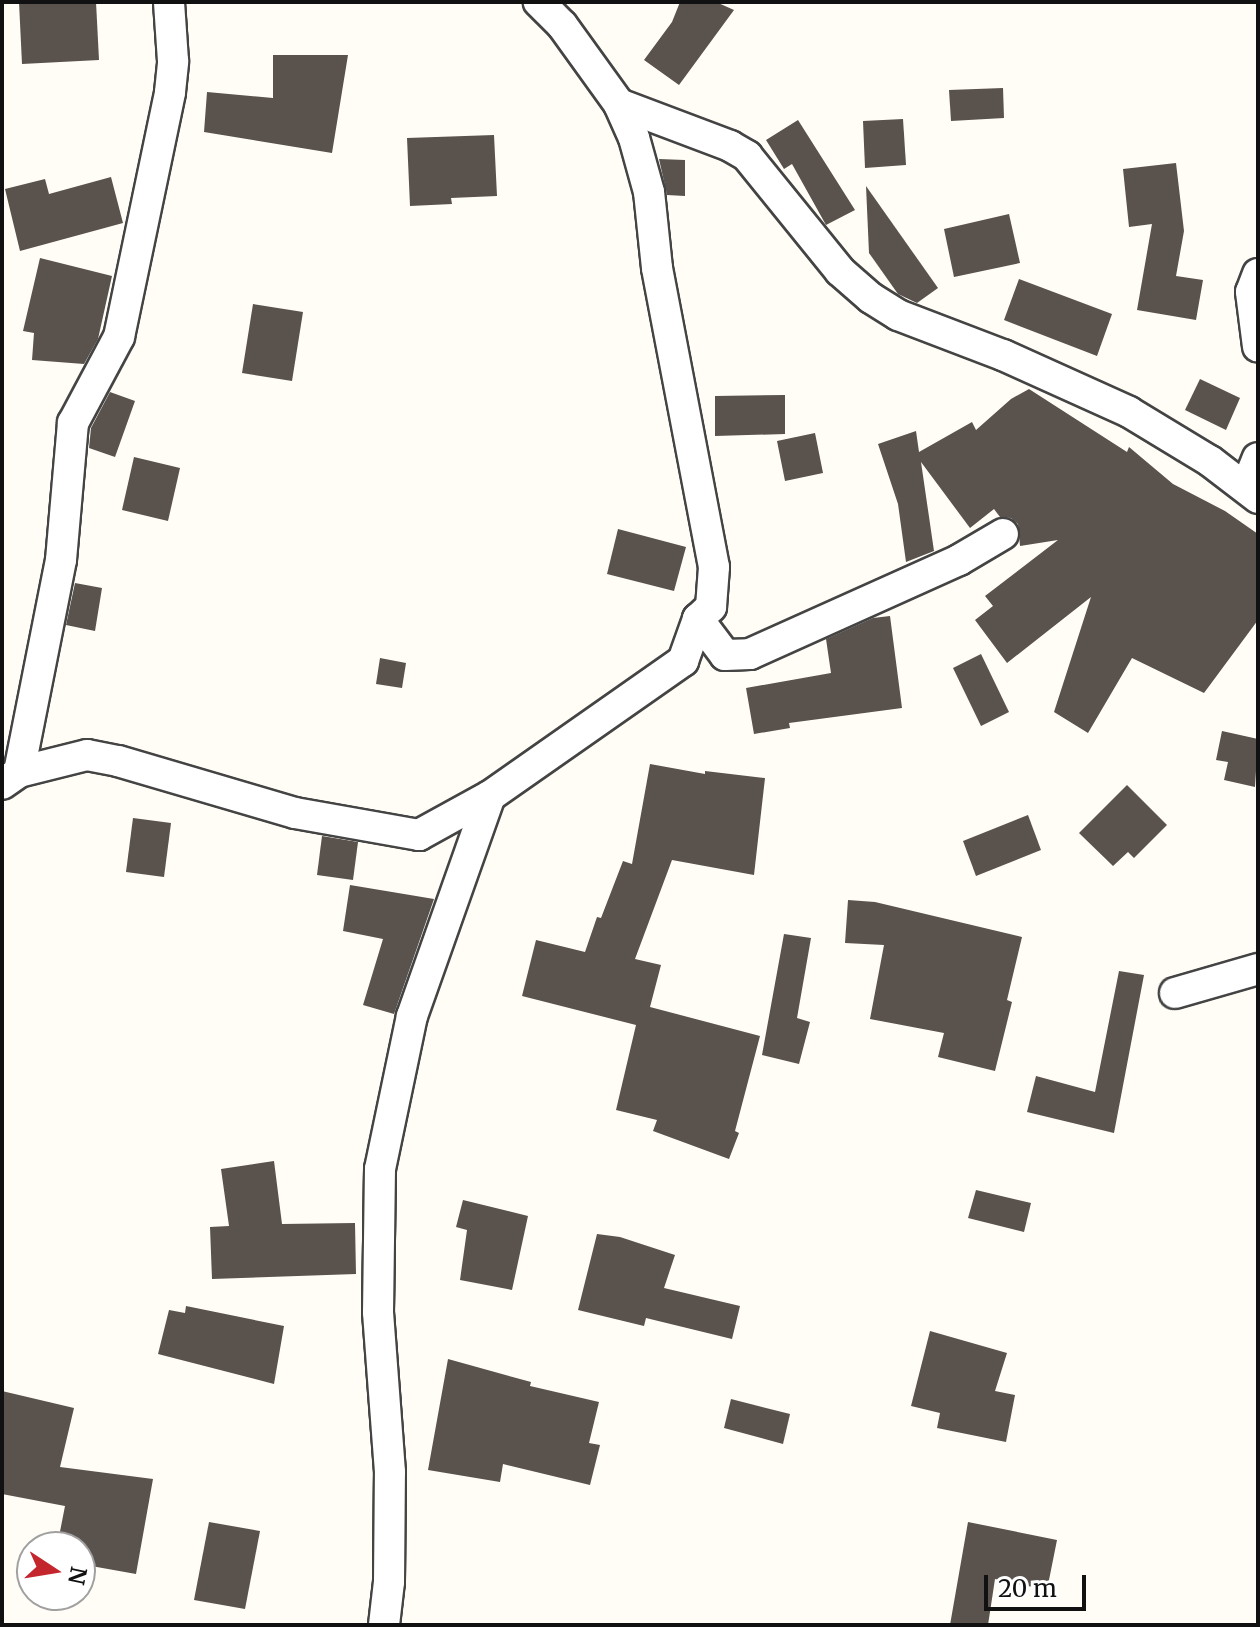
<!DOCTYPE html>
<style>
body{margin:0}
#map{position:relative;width:1260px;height:1627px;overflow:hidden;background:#fffdf5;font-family:Merriweather,serif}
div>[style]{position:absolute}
.building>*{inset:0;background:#5a524d}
.roads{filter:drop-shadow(2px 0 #444) drop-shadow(-2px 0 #444) drop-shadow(0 2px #444) drop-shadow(0 -2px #444)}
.street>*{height:30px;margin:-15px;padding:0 15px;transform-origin:15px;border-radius:15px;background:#fff}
span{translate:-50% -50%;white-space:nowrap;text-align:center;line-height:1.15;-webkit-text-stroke:8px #fff;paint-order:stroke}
.frame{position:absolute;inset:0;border:4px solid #111;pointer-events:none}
.north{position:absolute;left:16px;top:1531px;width:80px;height:80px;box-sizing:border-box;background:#fff;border:2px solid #a0a0a0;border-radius:50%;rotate:102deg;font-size:22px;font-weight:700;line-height:32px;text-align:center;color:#111}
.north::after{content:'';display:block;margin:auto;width:28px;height:36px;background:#c4262e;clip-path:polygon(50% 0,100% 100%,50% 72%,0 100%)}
.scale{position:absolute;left:984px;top:1575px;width:102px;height:36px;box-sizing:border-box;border:4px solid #111;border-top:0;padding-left:10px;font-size:24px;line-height:28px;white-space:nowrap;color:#111;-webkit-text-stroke:6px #fff;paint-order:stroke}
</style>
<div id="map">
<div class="building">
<div style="clip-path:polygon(19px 2px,96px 2px,99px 60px,22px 64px)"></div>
<div style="clip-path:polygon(680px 2px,716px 2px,734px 10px,679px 85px,644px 60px,672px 22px)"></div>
<div style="clip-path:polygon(273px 55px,348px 55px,332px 153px,204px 132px,207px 92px,273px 98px)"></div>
<div style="clip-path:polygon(1003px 88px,1004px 118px,951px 121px,949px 90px)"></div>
<div style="clip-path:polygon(903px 119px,906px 165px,865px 168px,863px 121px)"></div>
<div style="clip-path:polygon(798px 120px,855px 210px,826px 225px,792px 164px,784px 169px,766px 140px)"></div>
<div style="clip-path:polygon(494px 135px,497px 196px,451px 198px,452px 204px,410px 206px,407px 138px)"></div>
<div style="clip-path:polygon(659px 159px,685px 160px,685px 196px,667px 195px)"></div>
<div style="clip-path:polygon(1176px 163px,1184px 231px,1176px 276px,1203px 280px,1196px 320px,1137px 310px,1152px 224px,1129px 227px,1123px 169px)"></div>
<div style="clip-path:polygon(111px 177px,123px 223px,20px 251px,5px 189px,45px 179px,49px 194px)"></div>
<div style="clip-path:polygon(866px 186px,938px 288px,917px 303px,898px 294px,869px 253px)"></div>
<div style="clip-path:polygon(1009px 214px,1020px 263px,954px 277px,944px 229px)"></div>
<div style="clip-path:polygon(40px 258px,112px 276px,98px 339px,84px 364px,32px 360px,34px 333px,23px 331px)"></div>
<div style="clip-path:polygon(1019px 279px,1112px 314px,1097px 356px,1004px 320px)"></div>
<div style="clip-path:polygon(253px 304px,303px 312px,292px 381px,242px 373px)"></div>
<div style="clip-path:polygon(1200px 379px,1240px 398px,1226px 430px,1185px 410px)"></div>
<div style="clip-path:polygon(1029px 389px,1127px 452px,1129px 447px,1173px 484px,1225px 511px,1258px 534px,1258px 620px,1204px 693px,1132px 658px,1088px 733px,1054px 712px,1091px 597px,1007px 663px,975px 620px,993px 606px,985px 596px,1058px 540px,1020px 546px,1018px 524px,1011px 518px,1000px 517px,994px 509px,970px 528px,921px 462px,934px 551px,906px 562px,898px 504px,878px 444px,916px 431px,919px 452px,972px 422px,976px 430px,1011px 399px)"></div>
<div style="clip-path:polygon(110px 392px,135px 401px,115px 457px,89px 448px,91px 428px)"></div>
<div style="clip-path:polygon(785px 395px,785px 434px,715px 436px,715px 396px)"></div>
<div style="clip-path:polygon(815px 433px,823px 473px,785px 481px,777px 441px)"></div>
<div style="clip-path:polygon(134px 457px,180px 468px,168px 521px,122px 510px)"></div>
<div style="clip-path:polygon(618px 529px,686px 547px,674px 591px,607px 574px)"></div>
<div style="clip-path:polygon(75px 583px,102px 588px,95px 631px,66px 625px)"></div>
<div style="clip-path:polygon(890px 616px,902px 708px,789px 723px,790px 728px,754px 734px,746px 688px,831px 673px,826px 639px,873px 618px)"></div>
<div style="clip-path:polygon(981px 654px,1009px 712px,981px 726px,953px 668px)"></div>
<div style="clip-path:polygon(380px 658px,406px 663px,402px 688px,376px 684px)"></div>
<div style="clip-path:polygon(1222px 731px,1258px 739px,1255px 787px,1224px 780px,1228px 762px,1216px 760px)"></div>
<div style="clip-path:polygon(650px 764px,705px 774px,705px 771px,765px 778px,754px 875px,672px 860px,635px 959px,661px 965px,650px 1007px,760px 1036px,735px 1131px,739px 1133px,729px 1159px,653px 1131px,657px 1120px,616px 1110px,636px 1025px,522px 996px,536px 940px,585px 952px,597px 917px,601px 918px,623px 861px,632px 864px)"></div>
<div style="clip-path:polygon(1127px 785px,1167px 825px,1134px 858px,1128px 852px,1113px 866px,1079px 833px)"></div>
<div style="clip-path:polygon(1028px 815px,1041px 850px,976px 876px,963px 841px)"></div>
<div style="clip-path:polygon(133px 818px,171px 823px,164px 877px,126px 872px)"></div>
<div style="clip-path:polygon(322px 836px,358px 842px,353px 880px,317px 875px)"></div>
<div style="clip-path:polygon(350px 885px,434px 899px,394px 1014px,363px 1005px,383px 939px,343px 931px)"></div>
<div style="clip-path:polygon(848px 900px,875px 902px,1022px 937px,1007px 1000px,1012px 1002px,995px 1071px,938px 1057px,944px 1033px,870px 1019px,884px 945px,845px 943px)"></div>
<div style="clip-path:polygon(784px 934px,811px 938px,797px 1018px,810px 1022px,799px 1064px,762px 1055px)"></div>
<div style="clip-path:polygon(1119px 971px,1144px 975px,1114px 1133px,1027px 1112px,1036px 1076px,1095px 1092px)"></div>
<div style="clip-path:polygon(274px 1161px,282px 1224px,355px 1223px,356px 1274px,212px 1279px,210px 1227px,229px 1226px,221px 1169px)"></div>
<div style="clip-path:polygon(976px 1190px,1031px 1203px,1024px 1232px,968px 1218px)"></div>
<div style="clip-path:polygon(463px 1200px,528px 1216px,512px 1290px,460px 1280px,467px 1230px,456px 1227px)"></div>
<div style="clip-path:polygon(597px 1234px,620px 1237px,675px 1255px,664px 1288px,740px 1306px,732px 1339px,646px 1318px,644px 1326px,578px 1310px)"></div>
<div style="clip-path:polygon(186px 1306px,284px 1326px,274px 1384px,158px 1354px,169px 1310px,185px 1313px)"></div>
<div style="clip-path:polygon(930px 1331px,1007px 1353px,995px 1391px,1015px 1395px,1006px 1442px,937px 1428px,940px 1413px,911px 1406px)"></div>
<div style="clip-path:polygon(448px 1359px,531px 1382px,530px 1386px,599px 1402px,589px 1443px,600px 1445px,590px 1485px,503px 1464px,500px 1482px,428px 1470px)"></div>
<div style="clip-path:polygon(2px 1391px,74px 1408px,60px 1467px,153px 1479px,136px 1574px,80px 1564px,80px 1547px,57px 1547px,65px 1506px,2px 1494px)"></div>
<div style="clip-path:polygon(731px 1399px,790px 1414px,783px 1444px,724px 1428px)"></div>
<div style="clip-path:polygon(209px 1522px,260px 1531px,245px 1609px,194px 1600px)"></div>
<div style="clip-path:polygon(968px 1522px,1057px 1540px,1047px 1590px,995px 1579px,988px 1625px,950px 1625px)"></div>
</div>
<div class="roads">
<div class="street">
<div style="left:619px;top:104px;width:119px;rotate:20.7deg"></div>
<div style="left:730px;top:146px;width:20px;rotate:30deg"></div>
<div style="left:747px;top:156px;width:148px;rotate:51deg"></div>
<div style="left:840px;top:271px;width:41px;rotate:41.1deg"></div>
<div style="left:871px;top:298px;width:32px;rotate:32deg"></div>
<div style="left:898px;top:315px;width:112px;rotate:20.9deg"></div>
<div style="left:1003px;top:355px;width:138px;rotate:24.3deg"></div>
<div style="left:1129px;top:412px;width:95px;rotate:31.2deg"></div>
<div style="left:1210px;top:461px;width:61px;rotate:37.6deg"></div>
<div style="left:1258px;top:274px;width:19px;rotate:111deg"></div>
<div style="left:1251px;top:292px;width:55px;rotate:82.7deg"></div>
<div style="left:1246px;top:487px;width:31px;rotate:-68deg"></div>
<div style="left:698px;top:619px;width:45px;rotate:53.1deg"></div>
<div style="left:725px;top:655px;width:25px;rotate:-2deg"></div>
<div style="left:750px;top:654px;width:229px;rotate:-24.2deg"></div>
<div style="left:959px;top:560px;width:51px;rotate:-30.6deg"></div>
<div style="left:19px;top:772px;width:216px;rotate:-78.8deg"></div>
<div style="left:61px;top:560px;width:138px;rotate:-85deg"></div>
<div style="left:73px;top:423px;width:98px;rotate:-61.9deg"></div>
<div style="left:119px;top:337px;width:250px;rotate:-78.2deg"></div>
<div style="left:170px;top:92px;width:31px;rotate:-84deg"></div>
<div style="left:173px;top:61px;width:59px;rotate:-93.9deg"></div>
<div style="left:2px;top:784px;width:21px;rotate:-35deg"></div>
<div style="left:19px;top:772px;width:70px;rotate:-14deg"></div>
<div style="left:87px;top:755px;width:32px;rotate:11deg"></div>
<div style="left:118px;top:761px;width:184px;rotate:16.4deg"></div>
<div style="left:295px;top:813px;width:126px;rotate:10.1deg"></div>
<div style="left:419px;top:835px;width:81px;rotate:-28.8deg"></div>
<div style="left:1175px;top:993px;width:86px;rotate:-16.1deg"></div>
<div style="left:384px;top:1625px;width:43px;rotate:-83.4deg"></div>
<div style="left:389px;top:1582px;width:110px;rotate:-89.5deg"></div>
<div style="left:390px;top:1472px;width:160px;rotate:-94.3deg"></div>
<div style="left:378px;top:1312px;width:143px;rotate:-89.2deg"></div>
<div style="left:380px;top:1169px;width:156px;rotate:-78.2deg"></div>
<div style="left:412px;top:1016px;width:233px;rotate:-70.5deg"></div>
<div style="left:490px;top:796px;width:236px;rotate:-35deg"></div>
<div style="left:683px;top:661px;width:45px;rotate:-70.3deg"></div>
<div style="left:698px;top:619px;width:18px;rotate:-43deg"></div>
<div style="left:711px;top:607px;width:40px;rotate:-85.7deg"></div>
<div style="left:714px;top:567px;width:304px;rotate:-100.8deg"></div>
<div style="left:657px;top:268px;width:76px;rotate:-96deg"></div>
<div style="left:649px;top:192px;width:56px;rotate:-105.5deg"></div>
<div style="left:634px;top:138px;width:37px;rotate:-114deg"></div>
<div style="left:619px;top:104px;width:97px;rotate:-125.8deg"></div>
<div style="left:562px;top:25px;width:33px;rotate:-135deg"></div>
</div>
</div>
<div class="frame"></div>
<div class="north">N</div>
<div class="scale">20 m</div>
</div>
